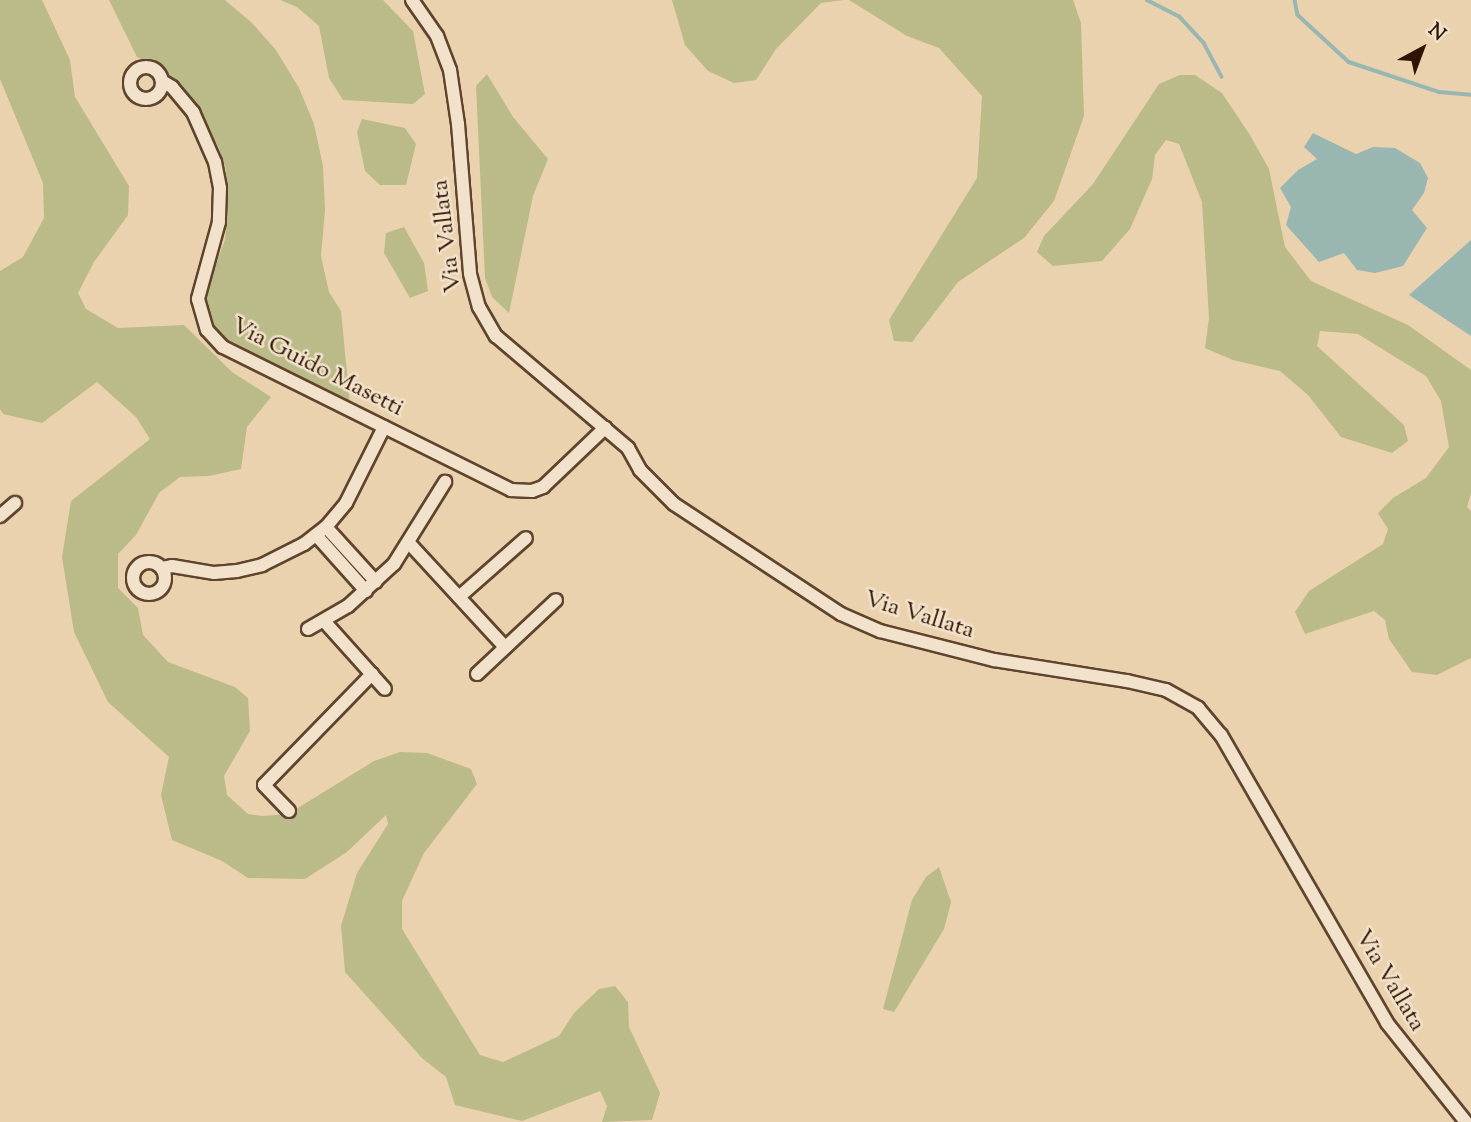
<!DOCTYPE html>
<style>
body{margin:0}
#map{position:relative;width:1471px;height:1122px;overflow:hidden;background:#ebd2af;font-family:"Sorts Mill Goudy",serif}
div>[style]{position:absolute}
.green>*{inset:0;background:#babb88}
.water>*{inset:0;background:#99b6b1}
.stream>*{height:3.5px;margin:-1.75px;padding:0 1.75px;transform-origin:1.75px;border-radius:1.75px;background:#99b6b1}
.roads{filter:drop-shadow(2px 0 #5f442d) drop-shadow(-2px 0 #5f442d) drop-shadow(0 2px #5f442d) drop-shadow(0 -2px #5f442d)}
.street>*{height:12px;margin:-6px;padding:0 6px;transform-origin:6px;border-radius:6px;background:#f2e2cb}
.street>.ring{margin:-6px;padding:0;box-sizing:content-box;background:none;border:12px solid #f2e2cb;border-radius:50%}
span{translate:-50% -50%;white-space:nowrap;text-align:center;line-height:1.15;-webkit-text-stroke:5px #f2e2cb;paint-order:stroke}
.street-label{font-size:24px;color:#301402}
.north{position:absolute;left:1387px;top:14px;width:70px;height:70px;-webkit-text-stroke:5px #f2e2cb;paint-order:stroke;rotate:41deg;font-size:19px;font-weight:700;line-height:28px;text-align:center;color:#301402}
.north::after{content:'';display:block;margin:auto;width:24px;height:32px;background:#301402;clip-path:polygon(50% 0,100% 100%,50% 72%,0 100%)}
</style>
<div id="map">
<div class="green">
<div style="clip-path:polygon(0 0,42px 0,70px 60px,75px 97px,129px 186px,128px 215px,94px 262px,78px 293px,86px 309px,118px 328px,184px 325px,232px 372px,271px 397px,247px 427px,241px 469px,209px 476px,180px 477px,159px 493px,136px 535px,118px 554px,118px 588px,138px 608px,143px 635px,168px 662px,235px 687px,248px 698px,250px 731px,224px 776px,227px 795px,248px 814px,262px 816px,288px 814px,374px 761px,400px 752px,427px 753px,471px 769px,477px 784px,424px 853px,402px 901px,402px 929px,480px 1055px,503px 1062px,559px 1036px,574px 1013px,599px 989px,615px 986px,628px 1002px,629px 1027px,660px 1093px,652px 1120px,602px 1122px,607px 1106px,600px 1091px,522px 1121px,455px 1105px,446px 1077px,422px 1058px,345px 972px,341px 926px,357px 873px,388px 824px,386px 815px,347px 852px,305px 879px,248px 878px,222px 861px,172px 840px,161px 795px,169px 757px,108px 702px,74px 632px,62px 557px,71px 501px,150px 439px,136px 417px,97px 382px,42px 423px,3px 414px,0 409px,0 271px,23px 257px,44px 218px,43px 183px,0 79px)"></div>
<div style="clip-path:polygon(109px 0,225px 0,251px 22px,276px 50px,299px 88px,314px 124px,323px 166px,325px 210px,321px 256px,329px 292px,341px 311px,350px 404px,224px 340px,212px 326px,207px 303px,207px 288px,225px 240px,228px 204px,226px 170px,219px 148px,194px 101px,157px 66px,137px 57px)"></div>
<div style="clip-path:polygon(280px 0,383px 0,413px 31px,425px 94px,413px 104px,343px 100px,329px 78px,319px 26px,297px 7px)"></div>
<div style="clip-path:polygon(672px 0,844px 0,821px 3px,776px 49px,756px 80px,734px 83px,708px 71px,685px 45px)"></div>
<div style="clip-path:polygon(849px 0,1073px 0,1081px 23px,1084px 116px,1054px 201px,1024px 238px,958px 282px,912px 342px,894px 341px,889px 320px,977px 178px,982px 96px,939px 48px,907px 36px)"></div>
<div style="clip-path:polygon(487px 74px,513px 117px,548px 159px,533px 196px,509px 313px,492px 297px,485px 278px,476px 86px)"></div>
<div style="clip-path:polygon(1180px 75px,1195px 75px,1222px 93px,1250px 135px,1269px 169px,1285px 247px,1311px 281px,1408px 325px,1471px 370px,1471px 493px,1467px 507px,1471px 511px,1471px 658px,1437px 675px,1412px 672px,1389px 639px,1385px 620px,1374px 611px,1305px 634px,1295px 612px,1309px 591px,1383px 544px,1388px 529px,1378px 513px,1393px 498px,1426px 478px,1449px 447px,1441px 401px,1426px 376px,1358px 334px,1320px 331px,1317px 346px,1404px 425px,1408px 441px,1392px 453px,1341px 437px,1308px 395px,1280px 371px,1233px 360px,1205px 348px,1209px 318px,1202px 202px,1179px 144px,1166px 140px,1155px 155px,1152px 179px,1130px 229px,1102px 261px,1053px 266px,1037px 252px,1044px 236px,1093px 184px,1159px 84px)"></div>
<div style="clip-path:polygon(362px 119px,405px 128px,416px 144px,406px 185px,380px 185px,365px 171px,357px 132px)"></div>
<div style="clip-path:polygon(404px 227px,424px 263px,428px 291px,410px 298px,384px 253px,386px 233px)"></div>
<div style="clip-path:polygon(939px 867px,951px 902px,944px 929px,894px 1012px,883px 1009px,912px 900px,926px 877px)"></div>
</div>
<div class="water">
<div style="clip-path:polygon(1313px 133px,1356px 154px,1373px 147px,1395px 148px,1420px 163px,1428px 178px,1424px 193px,1412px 210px,1427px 228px,1403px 266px,1375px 273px,1357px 270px,1344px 253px,1319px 262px,1286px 225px,1291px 207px,1280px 188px,1298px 170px,1317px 159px,1304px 147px)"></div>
<div style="clip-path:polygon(1471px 240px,1471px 336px,1409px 295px)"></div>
</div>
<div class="stream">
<div style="left:1147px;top:0;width:36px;rotate:27deg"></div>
<div style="left:1179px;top:16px;width:37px;rotate:47deg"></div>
<div style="left:1204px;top:43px;width:38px;rotate:62deg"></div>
<div style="left:1295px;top:0;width:15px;rotate:79deg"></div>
<div style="left:1298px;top:15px;width:69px;rotate:42.7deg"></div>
<div style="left:1349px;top:62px;width:95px;rotate:18.4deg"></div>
<div style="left:1439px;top:92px;width:32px;rotate:5deg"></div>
</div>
<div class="roads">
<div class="street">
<div style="left:412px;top:0;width:44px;rotate:55.2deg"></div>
<div style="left:437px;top:36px;width:36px;rotate:69deg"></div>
<div style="left:450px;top:70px;width:55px;rotate:81.6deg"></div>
<div style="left:458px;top:124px;width:150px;rotate:85.4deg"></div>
<div style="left:470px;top:274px;width:34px;rotate:75deg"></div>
<div style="left:479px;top:307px;width:34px;rotate:60deg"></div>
<div style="left:496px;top:336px;width:173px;rotate:40.3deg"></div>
<div style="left:628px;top:448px;width:25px;rotate:61deg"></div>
<div style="left:640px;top:470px;width:48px;rotate:45deg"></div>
<div style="left:674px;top:504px;width:200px;rotate:33.4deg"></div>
<div style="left:841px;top:614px;width:43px;rotate:23.6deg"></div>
<div style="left:880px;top:631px;width:118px;rotate:14.3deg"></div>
<div style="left:994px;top:660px;width:135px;rotate:9deg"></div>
<div style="left:1127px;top:681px;width:40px;rotate:13deg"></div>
<div style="left:1166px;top:690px;width:37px;rotate:29deg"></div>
<div style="left:1198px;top:708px;width:35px;rotate:50deg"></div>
<div style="left:1221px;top:735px;width:332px;rotate:60deg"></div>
<div style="left:1387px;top:1023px;width:127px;rotate:51.4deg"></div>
<div class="ring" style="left:130px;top:67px;width:20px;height:20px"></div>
<div style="left:162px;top:81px;width:12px;rotate:31deg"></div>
<div style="left:172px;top:87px;width:33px;rotate:50deg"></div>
<div style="left:193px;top:112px;width:55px;rotate:66.3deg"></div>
<div style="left:215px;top:162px;width:26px;rotate:79deg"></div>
<div style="left:220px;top:188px;width:34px;rotate:92deg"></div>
<div style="left:219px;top:222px;width:80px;rotate:105.3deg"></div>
<div style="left:198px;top:299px;width:32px;rotate:74deg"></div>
<div style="left:207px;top:330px;width:23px;rotate:47deg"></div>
<div style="left:223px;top:347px;width:322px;rotate:26.4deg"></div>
<div style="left:511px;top:490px;width:21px;rotate:3deg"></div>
<div style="left:532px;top:491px;width:12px;rotate:-20deg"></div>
<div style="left:543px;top:487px;width:86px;rotate:-43.6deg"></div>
<div style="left:0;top:516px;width:20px;rotate:-41deg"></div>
<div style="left:326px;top:527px;width:74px;rotate:47.7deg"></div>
<div style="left:316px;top:535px;width:75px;rotate:48.2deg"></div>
<div style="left:409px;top:543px;width:142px;rotate:47.3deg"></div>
<div class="ring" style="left:133px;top:562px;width:20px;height:20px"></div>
<div style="left:162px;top:568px;width:10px;rotate:-11deg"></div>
<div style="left:172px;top:566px;width:43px;rotate:9.5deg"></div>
<div style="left:214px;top:573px;width:23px;rotate:-5deg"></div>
<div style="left:237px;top:571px;width:26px;rotate:-13deg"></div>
<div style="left:262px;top:565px;width:47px;rotate:-26.6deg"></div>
<div style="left:304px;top:544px;width:28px;rotate:-38deg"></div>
<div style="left:326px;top:527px;width:31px;rotate:-50deg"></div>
<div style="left:346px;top:503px;width:85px;rotate:-63.4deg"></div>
<div style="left:459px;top:597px;width:89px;rotate:-41.4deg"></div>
<div style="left:324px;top:621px;width:91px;rotate:48.1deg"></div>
<div style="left:308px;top:629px;width:46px;rotate:-29.9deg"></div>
<div style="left:348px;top:606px;width:62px;rotate:-42.4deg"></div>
<div style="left:394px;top:564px;width:97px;rotate:-58.1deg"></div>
<div style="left:477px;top:674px;width:108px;rotate:-43.1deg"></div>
<div style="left:289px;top:811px;width:36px;rotate:-134deg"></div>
<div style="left:264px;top:785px;width:155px;rotate:-45.8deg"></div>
</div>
</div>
<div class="street-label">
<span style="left:448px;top:236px;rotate:-97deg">Via Vallata</span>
<span style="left:317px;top:368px;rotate:27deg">Via Guido Masetti</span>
<span style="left:919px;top:616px;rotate:17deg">Via Vallata</span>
<span style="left:1389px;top:981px;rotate:59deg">Via Vallata</span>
</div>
<div class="north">N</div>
</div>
